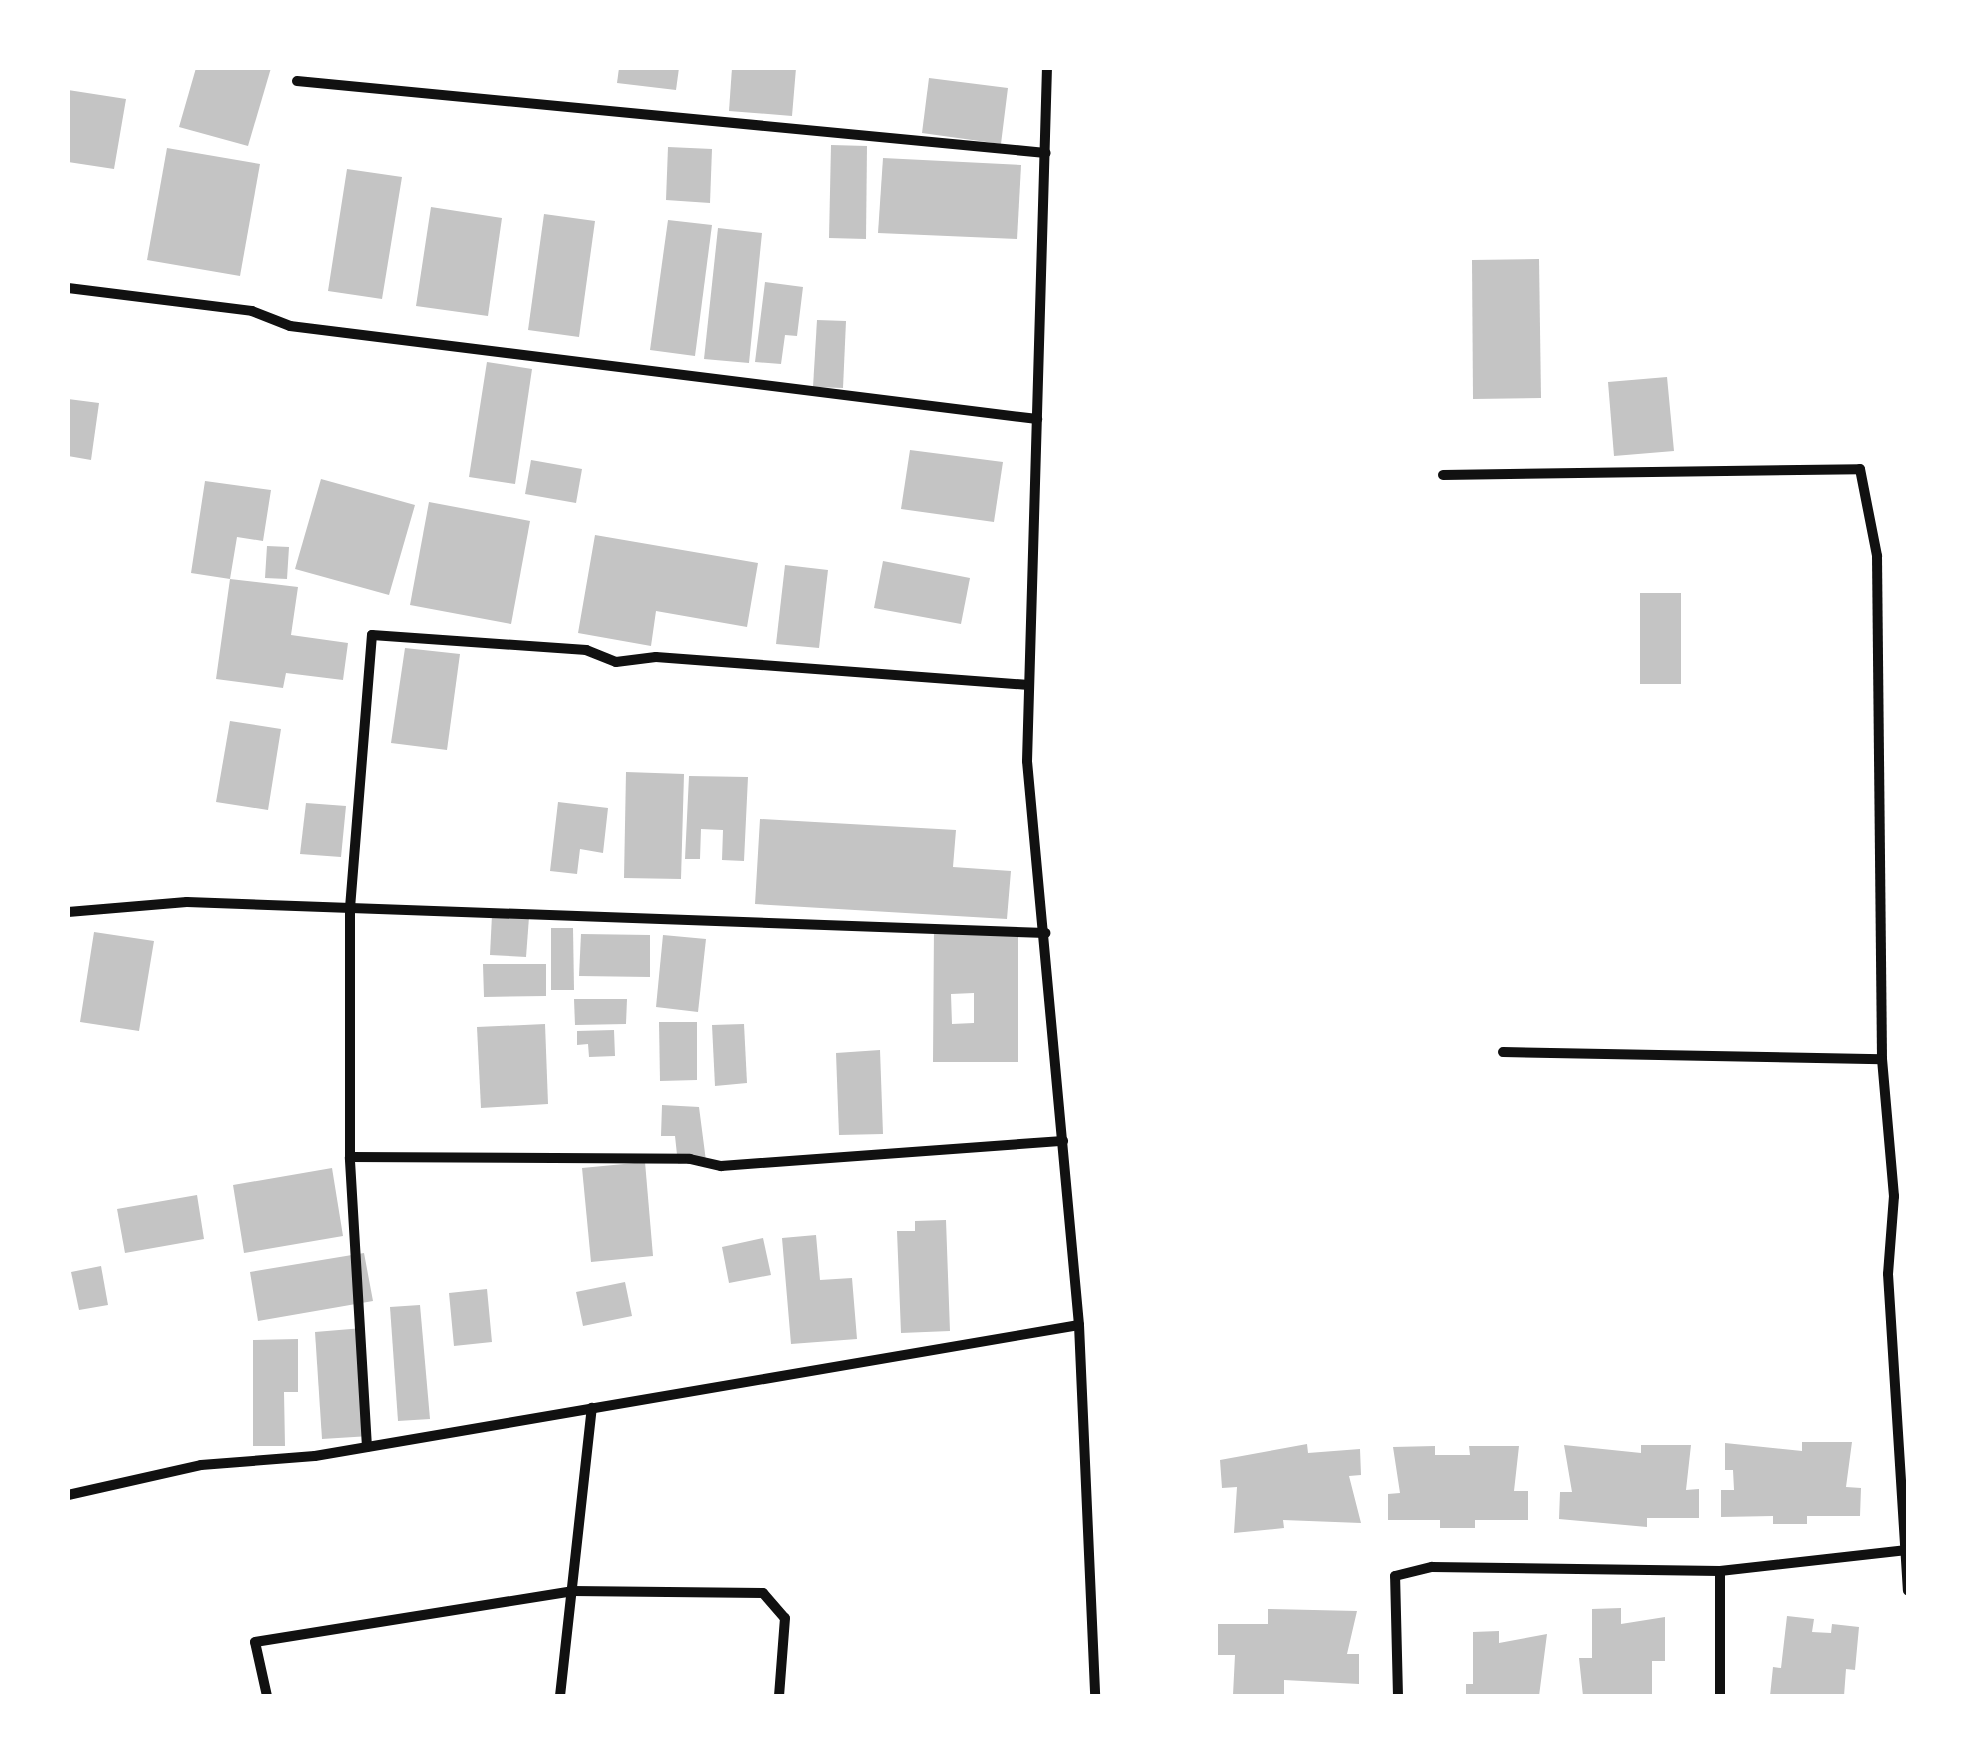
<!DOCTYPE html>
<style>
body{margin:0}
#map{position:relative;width:1976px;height:1764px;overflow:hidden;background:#fff;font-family:Arial,sans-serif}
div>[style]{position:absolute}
.building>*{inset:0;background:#c4c4c4}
.minor>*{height:10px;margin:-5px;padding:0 5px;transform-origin:5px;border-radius:5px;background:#111}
span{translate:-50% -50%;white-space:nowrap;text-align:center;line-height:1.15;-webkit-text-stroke:9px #fff;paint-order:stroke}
.frame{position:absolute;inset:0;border:70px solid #fff;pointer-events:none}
</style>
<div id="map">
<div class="building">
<div style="clip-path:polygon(196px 68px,271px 68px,248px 146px,179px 127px)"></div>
<div style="clip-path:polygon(619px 68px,679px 68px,676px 90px,617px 83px)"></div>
<div style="clip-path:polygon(732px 68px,796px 68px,792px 116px,729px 111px)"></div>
<div style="clip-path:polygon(929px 78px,1008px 88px,1001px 144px,922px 133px)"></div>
<div style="clip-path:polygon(68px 90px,126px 99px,114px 169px,68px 162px)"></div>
<div style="clip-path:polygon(831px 145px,867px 146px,866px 239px,829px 238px)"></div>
<div style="clip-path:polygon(668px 147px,712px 149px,710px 203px,666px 200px)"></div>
<div style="clip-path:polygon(167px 148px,260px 164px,240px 276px,147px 260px)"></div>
<div style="clip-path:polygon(883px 158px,1021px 165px,1017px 239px,878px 233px)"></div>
<div style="clip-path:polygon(347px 169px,402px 177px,382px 299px,328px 291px)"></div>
<div style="clip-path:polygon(431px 207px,502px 218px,488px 316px,416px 306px)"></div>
<div style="clip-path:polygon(544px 214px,595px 221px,579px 337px,528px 330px)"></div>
<div style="clip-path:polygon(668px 220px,712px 225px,695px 356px,650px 350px)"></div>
<div style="clip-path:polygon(718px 228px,762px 233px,749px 363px,704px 359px)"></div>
<div style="clip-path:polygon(1539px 259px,1541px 398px,1473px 399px,1472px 260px)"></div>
<div style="clip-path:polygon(765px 282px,803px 287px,797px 336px,785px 335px,781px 364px,755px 362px)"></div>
<div style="clip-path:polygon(817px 320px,846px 321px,843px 388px,813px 387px)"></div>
<div style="clip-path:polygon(487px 362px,532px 369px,515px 484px,469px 477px)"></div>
<div style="clip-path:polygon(1667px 377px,1674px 451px,1614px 456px,1608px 382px)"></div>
<div style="clip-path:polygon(68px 399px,99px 403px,91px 460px,68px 456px)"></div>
<div style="clip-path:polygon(910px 450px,1003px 462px,994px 522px,901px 509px)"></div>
<div style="clip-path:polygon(531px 460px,582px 469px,576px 503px,525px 494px)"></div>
<div style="clip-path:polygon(321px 479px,415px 505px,389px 595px,295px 569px)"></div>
<div style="clip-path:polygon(205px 481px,271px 490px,263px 541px,237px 537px,230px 579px,191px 573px)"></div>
<div style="clip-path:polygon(429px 502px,530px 521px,511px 624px,410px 605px)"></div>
<div style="clip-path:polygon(595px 535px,758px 563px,747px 627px,656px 611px,651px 646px,578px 633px)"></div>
<div style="clip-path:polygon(267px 546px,289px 547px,287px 579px,265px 578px)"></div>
<div style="clip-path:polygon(883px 561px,970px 578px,961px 624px,874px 608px)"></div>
<div style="clip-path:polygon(785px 565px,828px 570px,819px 648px,776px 644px)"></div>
<div style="clip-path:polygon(230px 579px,298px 587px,291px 635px,348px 643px,343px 680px,286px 673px,283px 688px,216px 679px)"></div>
<div style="clip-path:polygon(1640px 593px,1681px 593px,1681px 684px,1640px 684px)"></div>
<div style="clip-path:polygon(405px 648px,460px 654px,447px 750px,391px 743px)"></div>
<div style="clip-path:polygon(230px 721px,281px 729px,268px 810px,216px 802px)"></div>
<div style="clip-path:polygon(626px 772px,684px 774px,681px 879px,624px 878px)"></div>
<div style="clip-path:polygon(689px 776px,748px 777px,744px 861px,722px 860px,723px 830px,701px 829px,700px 859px,685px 859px)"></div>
<div style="clip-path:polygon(558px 802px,608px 808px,603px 853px,580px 849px,577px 874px,550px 871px)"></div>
<div style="clip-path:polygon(306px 803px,346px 806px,341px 857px,300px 854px)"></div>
<div style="clip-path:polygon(760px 819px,956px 830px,953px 867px,1011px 871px,1007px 919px,755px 904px)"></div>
<div style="clip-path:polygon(492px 915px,529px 917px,526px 957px,490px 955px)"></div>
<div style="clip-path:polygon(evenodd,934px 927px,1018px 927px,1018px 1062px,933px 1062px,934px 927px,974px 993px,974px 1023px,952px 1024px,951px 994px,974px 993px)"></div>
<div style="clip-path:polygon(551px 928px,573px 928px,574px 990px,551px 990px)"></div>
<div style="clip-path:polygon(94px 932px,154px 941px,139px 1031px,80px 1022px)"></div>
<div style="clip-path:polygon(581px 934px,650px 935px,650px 977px,579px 976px)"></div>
<div style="clip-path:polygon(663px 935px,706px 939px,698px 1012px,656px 1007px)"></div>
<div style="clip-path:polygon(483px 964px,546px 964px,546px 996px,484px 997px)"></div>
<div style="clip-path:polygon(574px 999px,627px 999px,626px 1024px,575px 1025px)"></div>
<div style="clip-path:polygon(659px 1022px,697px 1022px,697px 1080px,660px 1081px)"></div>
<div style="clip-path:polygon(545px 1024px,548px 1104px,481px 1108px,477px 1027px)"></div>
<div style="clip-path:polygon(744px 1024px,747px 1083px,715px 1086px,712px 1025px)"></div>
<div style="clip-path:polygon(614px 1030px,615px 1056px,589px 1057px,588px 1044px,577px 1045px,577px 1031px)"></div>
<div style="clip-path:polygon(880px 1050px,883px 1134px,839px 1135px,836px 1053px)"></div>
<div style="clip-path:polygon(662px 1105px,699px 1107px,706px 1161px,678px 1164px,675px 1136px,661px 1136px)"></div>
<div style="clip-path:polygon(645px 1162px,653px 1256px,591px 1262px,582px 1168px)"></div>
<div style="clip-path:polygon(332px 1168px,343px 1236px,244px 1253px,233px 1185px)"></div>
<div style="clip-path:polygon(197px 1195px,204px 1239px,125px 1253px,117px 1209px)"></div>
<div style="clip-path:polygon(946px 1220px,950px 1331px,901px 1333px,897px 1231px,915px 1231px,915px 1221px)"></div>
<div style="clip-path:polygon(816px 1235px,820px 1280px,852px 1278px,857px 1339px,791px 1344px,782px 1238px)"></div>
<div style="clip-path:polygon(763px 1238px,771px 1275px,729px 1283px,722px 1247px)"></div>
<div style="clip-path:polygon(364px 1253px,373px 1301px,258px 1321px,250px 1272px)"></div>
<div style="clip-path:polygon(101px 1266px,108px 1305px,79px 1310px,71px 1272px)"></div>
<div style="clip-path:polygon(625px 1282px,632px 1316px,583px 1326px,576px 1292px)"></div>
<div style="clip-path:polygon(487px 1289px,492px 1342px,454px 1346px,449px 1293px)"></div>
<div style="clip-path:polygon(420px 1305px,430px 1419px,398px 1421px,390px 1307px)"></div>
<div style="clip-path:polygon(363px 1328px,370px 1436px,322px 1439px,315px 1332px)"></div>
<div style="clip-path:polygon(298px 1339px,298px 1392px,284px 1392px,285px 1446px,253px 1446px,253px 1340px)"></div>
<div style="clip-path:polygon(1802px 1442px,1852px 1442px,1846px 1487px,1861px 1488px,1860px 1516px,1807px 1516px,1807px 1524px,1773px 1524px,1773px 1516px,1721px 1517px,1721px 1490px,1734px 1490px,1733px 1470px,1725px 1470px,1725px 1443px,1802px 1451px)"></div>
<div style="clip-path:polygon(1307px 1444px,1308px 1453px,1360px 1449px,1361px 1475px,1349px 1476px,1361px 1523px,1283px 1520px,1284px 1528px,1234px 1533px,1237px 1487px,1222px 1488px,1220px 1460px)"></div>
<div style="clip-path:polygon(1564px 1445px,1641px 1453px,1641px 1445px,1691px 1445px,1686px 1490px,1699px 1489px,1699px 1518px,1647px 1518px,1647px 1527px,1559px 1519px,1560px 1492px,1572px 1492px)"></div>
<div style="clip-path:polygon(1435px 1446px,1435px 1455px,1470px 1455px,1469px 1446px,1519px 1446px,1514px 1491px,1528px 1491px,1528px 1520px,1475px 1520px,1475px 1528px,1440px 1528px,1440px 1520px,1388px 1520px,1388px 1494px,1400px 1493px,1393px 1447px)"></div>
<div style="clip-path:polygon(1621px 1608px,1621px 1624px,1665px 1617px,1665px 1661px,1652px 1661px,1652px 1696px,1583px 1696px,1579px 1658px,1592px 1658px,1592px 1609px)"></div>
<div style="clip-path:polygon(1268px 1609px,1357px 1611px,1347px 1654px,1359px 1654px,1359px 1684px,1284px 1680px,1284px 1696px,1233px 1695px,1235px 1655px,1218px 1655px,1218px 1624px,1268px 1624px)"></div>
<div style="clip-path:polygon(1787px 1616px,1814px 1619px,1812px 1632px,1831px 1633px,1832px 1624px,1859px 1627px,1855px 1670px,1846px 1669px,1844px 1696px,1770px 1696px,1773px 1667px,1781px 1668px)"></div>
<div style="clip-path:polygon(1499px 1631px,1499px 1643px,1547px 1634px,1539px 1696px,1466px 1696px,1466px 1684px,1473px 1684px,1473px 1632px)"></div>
</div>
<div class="minor">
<div style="left:297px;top:81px;width:752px;rotate:5.49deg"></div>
<div style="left:68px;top:288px;width:185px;rotate:7.1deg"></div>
<div style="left:252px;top:311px;width:41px;rotate:21.5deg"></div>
<div style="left:290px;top:326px;width:753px;rotate:7.1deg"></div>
<div style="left:1443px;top:475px;width:417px;rotate:-0.8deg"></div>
<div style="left:1860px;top:469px;width:89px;rotate:78.9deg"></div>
<div style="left:1877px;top:556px;width:503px;rotate:89.43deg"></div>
<div style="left:1882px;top:1059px;width:138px;rotate:85deg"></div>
<div style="left:1894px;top:1196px;width:78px;rotate:94.4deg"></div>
<div style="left:1888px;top:1274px;width:317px;rotate:86.4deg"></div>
<div style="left:68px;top:912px;width:119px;rotate:-4.8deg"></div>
<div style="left:187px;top:902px;width:859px;rotate:2.07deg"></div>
<div style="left:1503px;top:1052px;width:379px;rotate:1.1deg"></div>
<div style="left:350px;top:1157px;width:340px;rotate:0.3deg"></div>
<div style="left:690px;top:1159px;width:32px;rotate:13deg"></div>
<div style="left:721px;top:1166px;width:343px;rotate:-4.2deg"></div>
<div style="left:1079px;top:1325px;width:371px;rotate:87.5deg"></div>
<div style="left:367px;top:1447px;width:290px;rotate:-93.4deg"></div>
<div style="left:350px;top:1157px;width:249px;rotate:-90deg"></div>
<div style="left:350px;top:908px;width:274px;rotate:-85.4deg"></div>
<div style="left:372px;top:635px;width:215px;rotate:4deg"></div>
<div style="left:586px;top:650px;width:32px;rotate:22deg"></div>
<div style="left:616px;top:662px;width:40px;rotate:-7.1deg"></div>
<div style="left:656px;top:657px;width:374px;rotate:4.3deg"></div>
<div style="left:68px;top:1495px;width:136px;rotate:-12.7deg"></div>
<div style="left:201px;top:1465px;width:114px;rotate:-4.5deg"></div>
<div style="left:315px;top:1456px;width:775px;rotate:-9.73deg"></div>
<div style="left:1079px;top:1325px;width:566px;rotate:-95.27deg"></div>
<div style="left:1027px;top:761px;width:693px;rotate:-88.35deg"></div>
<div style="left:1720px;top:1571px;width:125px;rotate:90deg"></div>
<div style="left:267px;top:1696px;width:55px;rotate:-102.5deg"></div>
<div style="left:255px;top:1642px;width:321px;rotate:-9.1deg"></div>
<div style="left:572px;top:1591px;width:191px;rotate:0.6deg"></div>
<div style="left:763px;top:1593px;width:33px;rotate:49deg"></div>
<div style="left:785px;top:1618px;width:78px;rotate:94.4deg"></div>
<div style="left:560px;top:1696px;width:290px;rotate:-83.7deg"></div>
<div style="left:1398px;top:1696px;width:120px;rotate:-91.4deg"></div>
<div style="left:1395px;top:1576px;width:38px;rotate:-14deg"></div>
<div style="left:1432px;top:1567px;width:288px;rotate:0.8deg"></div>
<div style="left:1720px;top:1571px;width:188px;rotate:-6.4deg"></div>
</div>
<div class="frame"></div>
</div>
